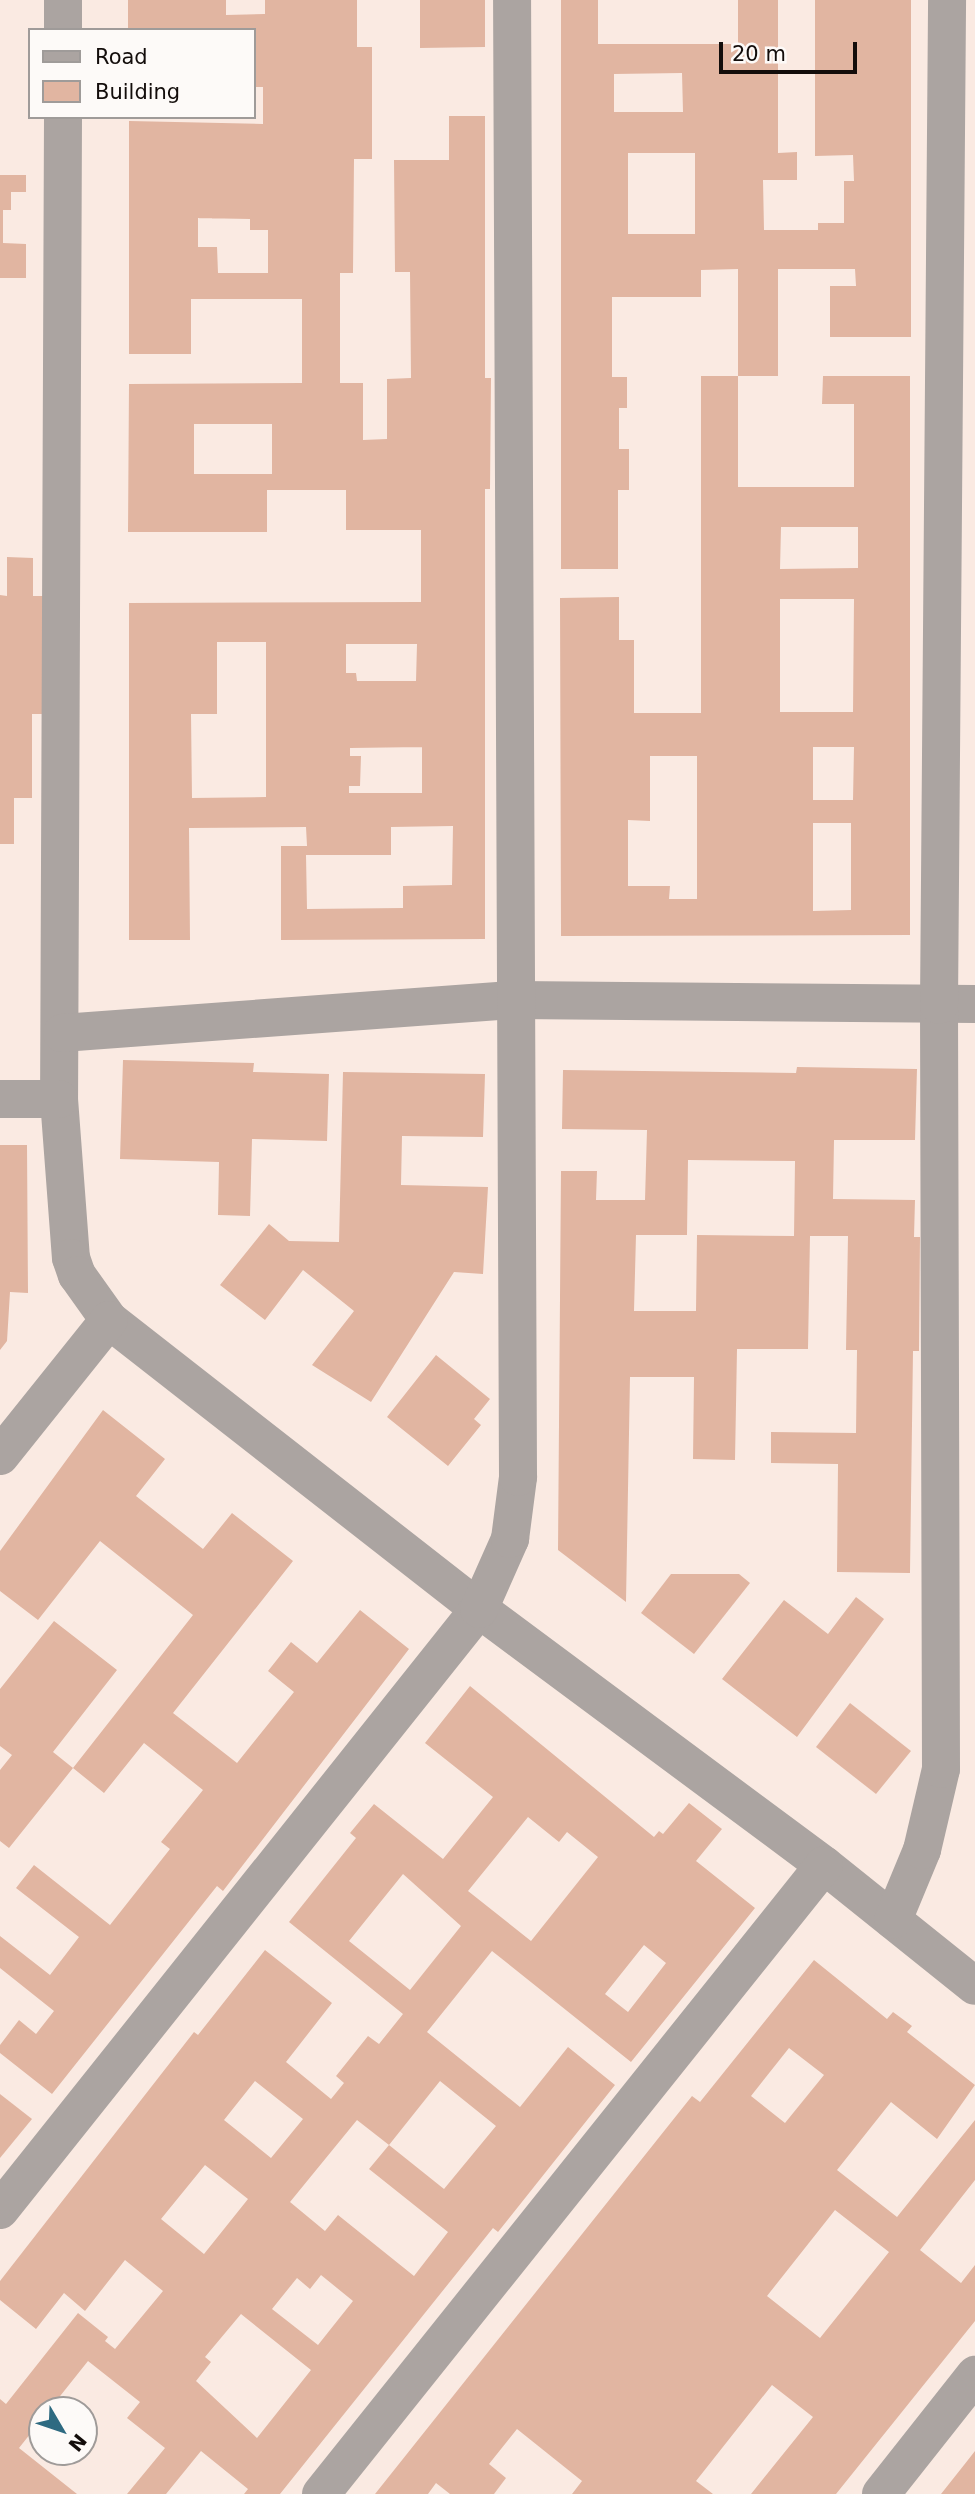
<!DOCTYPE html>
<style>
body{margin:0}
#map{position:relative;width:975px;height:2494px;overflow:hidden;background:#faeae2;font-family:"DejaVu Sans",sans-serif}
div>[style]{position:absolute}
.building>*{inset:0;background:#e1b5a1}
.minor>*{height:38px;margin:-19px;padding:0 19px;transform-origin:19px;border-radius:19px;background:#aba4a1}
span{translate:-50% -50%;white-space:nowrap;text-align:center;line-height:1.15;-webkit-text-stroke:7px #fdfaf8;paint-order:stroke}
.legend{position:absolute;left:28px;top:28px;width:228px;height:91px;box-sizing:border-box;background:#fdfaf8;border:2px solid #9f9b99;margin:0;padding:9px 12px;list-style:none;font-size:21px;color:#130d0b}
.legend li{display:flex;align-items:center;gap:14px;height:35px}
.legend b{width:35px;border:2px solid #9f9b99}
.north{position:absolute;left:28px;top:2396px;width:70px;height:70px;box-sizing:border-box;background:#fdfaf8;border:2px solid #9f9b99;border-radius:50%;rotate:129deg;font-size:19px;font-weight:700;line-height:28px;text-align:center;color:#130d0b}
.north::after{content:'';display:block;margin:auto;width:24px;height:32px;background:#2e6a81;clip-path:polygon(50% 0,100% 100%,50% 72%,0 100%)}
.scale{position:absolute;left:719px;top:42px;width:138px;height:32px;box-sizing:border-box;border:4px solid #130d0b;border-top:0;padding-left:9px;font-size:21px;line-height:24px;white-space:nowrap;color:#130d0b;-webkit-text-stroke:5px #fdfaf8;paint-order:stroke}
</style>
<div id="map">
<div class="building">
<div style="clip-path:polygon(evenodd,128px 0,226px 0,226px 15px,265px 14px,265px 0,357px 0,357px 47px,372px 47px,372px 159px,354px 159px,353px 273px,340px 273px,340px 383px,363px 383px,363px 440px,387px 439px,387px 379px,411px 378px,410px 272px,395px 272px,394px 160px,449px 160px,449px 116px,485px 116px,485px 378px,491px 378px,490px 489px,485px 489px,485px 939px,281px 940px,281px 846px,307px 846px,306px 827px,189px 828px,190px 940px,129px 940px,129px 603px,421px 602px,421px 530px,346px 530px,346px 490px,267px 490px,267px 532px,128px 532px,129px 384px,302px 383px,302px 299px,191px 299px,191px 354px,129px 354px,129px 121px,263px 124px,263px 87px,254px 87px,254px 30px,128px 30px,128px 0,198px 218px,250px 219px,250px 230px,268px 230px,268px 273px,218px 273px,217px 247px,198px 247px,198px 218px,128px 0,194px 424px,272px 424px,272px 474px,194px 474px,194px 424px,128px 0,217px 642px,266px 642px,266px 797px,192px 798px,191px 714px,217px 714px,217px 642px,128px 0,346px 644px,417px 644px,416px 681px,357px 681px,356px 673px,346px 673px,346px 644px,128px 0,422px 747px,422px 793px,349px 793px,349px 786px,360px 786px,361px 756px,350px 756px,350px 748px,422px 747px,128px 0,453px 826px,452px 885px,403px 886px,403px 908px,307px 909px,306px 855px,391px 855px,391px 827px,453px 826px)"></div>
<div style="clip-path:polygon(420px 0,485px 0,485px 47px,420px 48px)"></div>
<div style="clip-path:polygon(evenodd,561px 0,598px 0,598px 44px,738px 44px,738px 0,778px 0,778px 153px,797px 152px,797px 180px,763px 180px,764px 230px,818px 230px,818px 223px,844px 223px,844px 181px,854px 181px,853px 155px,815px 156px,815px 0,911px 0,911px 337px,830px 337px,830px 286px,856px 286px,855px 269px,778px 269px,778px 376px,738px 376px,738px 269px,701px 270px,701px 297px,612px 297px,612px 377px,627px 377px,627px 408px,619px 408px,619px 449px,629px 449px,629px 490px,618px 490px,618px 569px,561px 569px,561px 0,682px 73px,683px 112px,614px 112px,614px 74px,682px 73px,561px 0,628px 153px,695px 153px,695px 234px,628px 234px,628px 153px)"></div>
<div style="clip-path:polygon(0 175px,26px 175px,26px 192px,11px 192px,11px 210px,3px 210px,3px 243px,26px 244px,26px 278px,0 278px)"></div>
<div style="clip-path:polygon(evenodd,701px 376px,738px 376px,738px 487px,854px 487px,854px 404px,822px 404px,823px 376px,910px 376px,910px 935px,561px 936px,560px 598px,619px 597px,619px 640px,634px 640px,634px 713px,701px 713px,701px 376px,781px 527px,858px 527px,858px 568px,780px 569px,781px 527px,701px 376px,780px 599px,854px 599px,853px 712px,780px 712px,780px 599px,701px 376px,813px 747px,854px 747px,853px 800px,813px 800px,813px 747px,701px 376px,650px 756px,697px 756px,697px 899px,669px 899px,670px 886px,628px 886px,628px 820px,650px 821px,650px 756px,701px 376px,813px 823px,851px 823px,851px 910px,813px 911px,813px 823px)"></div>
<div style="clip-path:polygon(7px 557px,33px 558px,33px 596px,43px 596px,42px 714px,32px 714px,32px 798px,14px 798px,14px 844px,0 844px,0 595px,7px 596px)"></div>
<div style="clip-path:polygon(123px 1060px,254px 1063px,253px 1072px,329px 1074px,327px 1141px,252px 1139px,250px 1216px,218px 1215px,219px 1162px,120px 1159px)"></div>
<div style="clip-path:polygon(evenodd,797px 1067px,917px 1069px,915px 1140px,834px 1140px,833px 1199px,915px 1200px,914px 1237px,920px 1237px,919px 1351px,913px 1351px,910px 1573px,837px 1572px,838px 1464px,771px 1463px,771px 1432px,856px 1433px,857px 1350px,846px 1350px,848px 1236px,810px 1236px,808px 1349px,737px 1349px,735px 1460px,693px 1459px,694px 1377px,630px 1377px,626px 1602px,558px 1550px,561px 1171px,597px 1171px,596px 1200px,645px 1200px,647px 1130px,562px 1129px,563px 1070px,796px 1073px,797px 1067px,688px 1160px,795px 1161px,794px 1236px,697px 1235px,696px 1311px,634px 1311px,636px 1235px,687px 1235px,688px 1160px)"></div>
<div style="clip-path:polygon(343px 1072px,485px 1074px,483px 1137px,402px 1136px,401px 1185px,488px 1187px,483px 1274px,454px 1272px,371px 1402px,312px 1365px,354px 1311px,303px 1270px,265px 1320px,220px 1285px,269px 1224px,289px 1241px,339px 1242px)"></div>
<div style="clip-path:polygon(0 1145px,27px 1145px,28px 1293px,10px 1292px,7px 1341px,0 1350px)"></div>
<div style="clip-path:polygon(436px 1355px,490px 1399px,474px 1419px,481px 1425px,448px 1466px,387px 1417px)"></div>
<div style="clip-path:polygon(103px 1410px,165px 1459px,136px 1496px,203px 1549px,232px 1513px,293px 1561px,173px 1713px,237px 1763px,294px 1692px,268px 1671px,291px 1642px,317px 1663px,360px 1610px,409px 1649px,223px 1891px,217px 1886px,52px 2094px,0 2053px,0 2045px,19px 2020px,36px 2034px,54px 2011px,0 1968px,0 1936px,50px 1975px,79px 1937px,16px 1888px,34px 1865px,110px 1925px,170px 1849px,161px 1842px,203px 1790px,144px 1743px,104px 1793px,73px 1768px,193px 1615px,100px 1541px,38px 1620px,0 1591px,0 1551px)"></div>
<div style="clip-path:polygon(671px 1574px,739px 1574px,750px 1583px,694px 1654px,641px 1613px)"></div>
<div style="clip-path:polygon(856px 1597px,884px 1619px,797px 1737px,722px 1679px,784px 1600px,828px 1634px)"></div>
<div style="clip-path:polygon(54px 1621px,117px 1670px,53px 1752px,73px 1768px,9px 1848px,0 1841px,0 1770px,12px 1755px,0 1746px,0 1689px)"></div>
<div style="clip-path:polygon(evenodd,470px 1686px,654px 1837px,659px 1831px,663px 1834px,689px 1803px,722px 1829px,696px 1861px,755px 1908px,631px 2062px,492px 1951px,427px 2032px,520px 2107px,568px 2047px,615px 2085px,498px 2232px,493px 2228px,280px 2494px,244px 2494px,248px 2489px,201px 2451px,166px 2494px,127px 2494px,165px 2448px,127px 2418px,140px 2402px,88px 2361px,49px 2410px,42px 2410px,42px 2419px,19px 2448px,77px 2494px,0 2494px,0 2399px,6px 2404px,78px 2313px,108px 2337px,105px 2341px,115px 2349px,163px 2291px,125px 2260px,85px 2311px,64px 2293px,36px 2329px,0 2300px,0 2281px,194px 2032px,198px 2035px,265px 1950px,332px 2003px,286px 2062px,331px 2099px,344px 2083px,336px 2076px,368px 2036px,379px 2044px,403px 2014px,289px 1922px,356px 1838px,350px 1833px,374px 1804px,443px 1859px,493px 1797px,425px 1743px,470px 1686px,528px 1817px,559px 1842px,567px 1832px,598px 1857px,531px 1941px,468px 1891px,528px 1817px,470px 1686px,403px 1874px,461px 1926px,410px 1990px,349px 1941px,403px 1874px,470px 1686px,644px 1945px,666px 1963px,628px 2012px,605px 1994px,644px 1945px,470px 1686px,255px 2081px,303px 2119px,271px 2158px,224px 2120px,255px 2081px,470px 1686px,440px 2081px,496px 2126px,444px 2189px,389px 2145px,369px 2169px,448px 2232px,414px 2276px,338px 2215px,325px 2231px,290px 2202px,357px 2120px,389px 2145px,440px 2081px,470px 1686px,205px 2165px,248px 2199px,204px 2254px,161px 2219px,205px 2165px,470px 1686px,321px 2275px,353px 2301px,318px 2345px,272px 2309px,297px 2278px,310px 2289px,321px 2275px,470px 1686px,241px 2314px,311px 2370px,257px 2438px,196px 2381px,211px 2362px,205px 2357px,241px 2314px)"></div>
<div style="clip-path:polygon(850px 1703px,911px 1751px,876px 1794px,816px 1747px)"></div>
<div style="clip-path:polygon(evenodd,814px 1960px,887px 2019px,893px 2012px,912px 2026px,907px 2032px,975px 2085px,937px 2139px,891px 2102px,837px 2170px,897px 2217px,975px 2120px,975px 2180px,920px 2250px,961px 2283px,975px 2265px,975px 2321px,836px 2494px,751px 2494px,813px 2417px,772px 2385px,696px 2481px,713px 2494px,572px 2494px,582px 2481px,517px 2429px,489px 2464px,506px 2478px,494px 2494px,450px 2494px,436px 2483px,428px 2494px,375px 2494px,692px 2096px,700px 2102px,814px 1960px,789px 2048px,824px 2075px,785px 2123px,751px 2096px,789px 2048px,814px 1960px,835px 2210px,889px 2252px,820px 2338px,767px 2296px,835px 2210px)"></div>
<div style="clip-path:polygon(0 2094px,32px 2119px,0 2158px)"></div>
<div style="clip-path:polygon(975px 2451px,975px 2494px,941px 2494px,964px 2465px)"></div>
</div>
<div class="minor">
<div style="left:63px;top:30px;width:30px;rotate:-90deg"></div>
<div style="left:63px;top:117px;width:982px;rotate:90.23deg"></div>
<div style="left:59px;top:1099px;width:159px;rotate:85.7deg"></div>
<div style="left:71px;top:1258px;width:18px;rotate:71deg"></div>
<div style="left:77px;top:1275px;width:55px;rotate:54.6deg"></div>
<div style="left:109px;top:1320px;width:469px;rotate:38deg"></div>
<div style="left:479px;top:1609px;width:430px;rotate:36.6deg"></div>
<div style="left:824px;top:1865px;width:193px;rotate:38.7deg"></div>
<div style="left:62px;top:1033px;width:455px;rotate:-4.2deg"></div>
<div style="left:516px;top:1000px;width:459px;rotate:0.5deg"></div>
<div style="left:0;top:1099px;width:59px"></div>
<div style="left:0;top:1456px;width:174px;rotate:-51.3deg"></div>
<div style="left:893px;top:1920px;width:76px;rotate:-67.5deg"></div>
<div style="left:922px;top:1850px;width:83px;rotate:-76.8deg"></div>
<div style="left:941px;top:1769px;width:764px;rotate:-90.15deg"></div>
<div style="left:939px;top:1005px;width:1005px;rotate:-89.54deg"></div>
<div style="left:0;top:2210px;width:769px;rotate:-51.44deg"></div>
<div style="left:479px;top:1609px;width:77px;rotate:-66.1deg"></div>
<div style="left:510px;top:1539px;width:63px;rotate:-82.6deg"></div>
<div style="left:518px;top:1477px;width:1477px;rotate:-90.23deg"></div>
<div style="left:321px;top:2494px;width:805px;rotate:-51.35deg"></div>
<div style="left:881px;top:2494px;width:152px;rotate:-51.7deg"></div>
</div>
<ul class="legend">
<li><b style="height:9px;background:#aba4a1"></b>Road</li>
<li><b style="height:19px;background:#e1b5a1"></b>Building</li>
</ul>
<div class="north">N</div>
<div class="scale">20 m</div>
</div>
